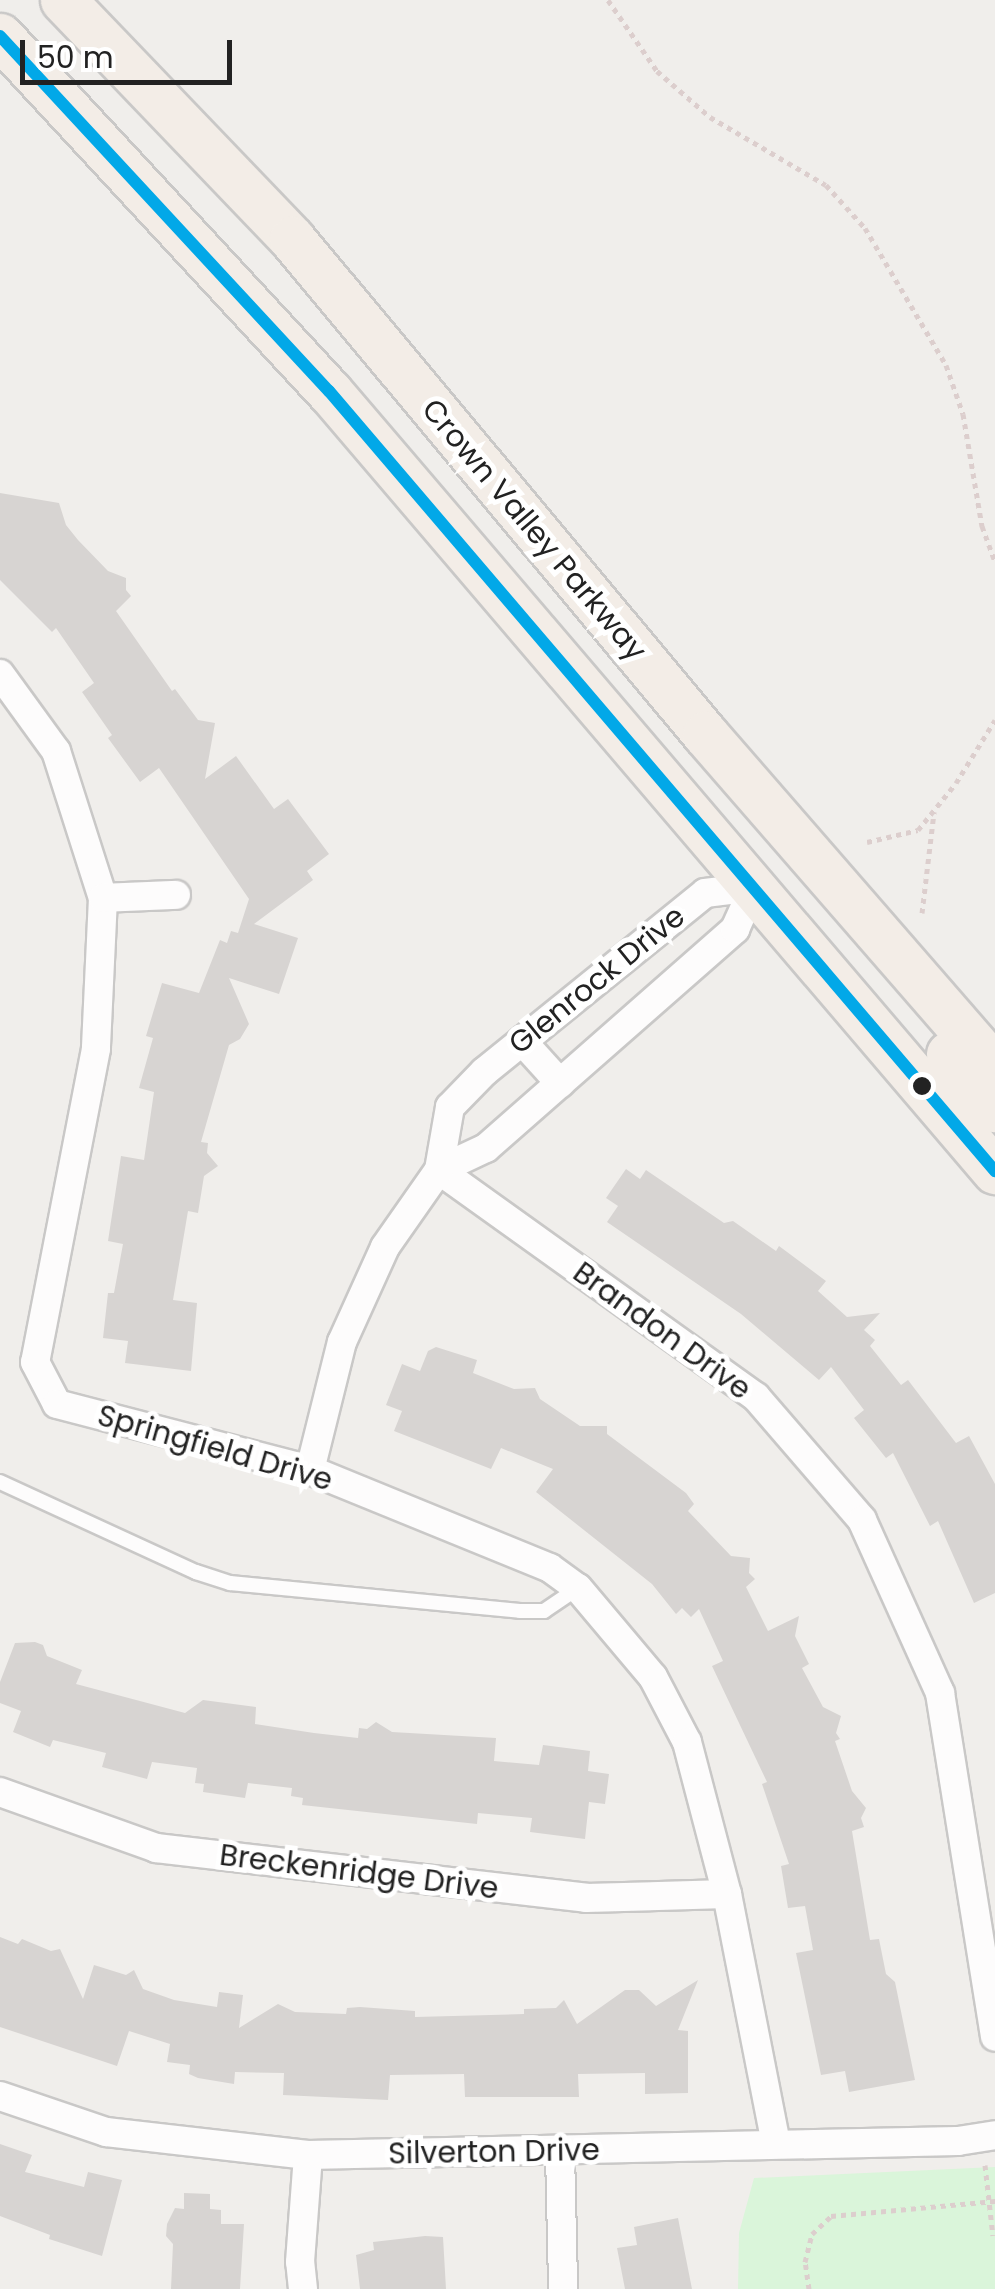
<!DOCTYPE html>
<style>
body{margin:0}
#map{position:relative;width:995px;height:2289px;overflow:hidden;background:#f0eeeb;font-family:Poppins,sans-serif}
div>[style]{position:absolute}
.park>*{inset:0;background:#daf5da}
.building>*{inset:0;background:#d7d4d2}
.path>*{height:5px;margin-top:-2.5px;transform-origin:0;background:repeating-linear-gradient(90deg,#dccecd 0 5px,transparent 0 10px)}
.roads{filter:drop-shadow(2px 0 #c9c8c7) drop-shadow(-2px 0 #c9c8c7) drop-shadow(0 2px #c9c8c7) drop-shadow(0 -2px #c9c8c7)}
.lane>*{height:14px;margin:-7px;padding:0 7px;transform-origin:7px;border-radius:7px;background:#fdfcfc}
.street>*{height:28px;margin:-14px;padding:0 14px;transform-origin:14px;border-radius:14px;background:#fdfcfc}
.primary>*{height:45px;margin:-22.5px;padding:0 22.5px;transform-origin:22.5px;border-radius:22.5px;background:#f3ede7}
.bus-1>*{height:12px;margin:-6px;padding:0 6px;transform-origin:6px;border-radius:6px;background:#02a8e8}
.dots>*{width:28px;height:28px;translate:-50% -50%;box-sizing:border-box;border:5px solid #fff;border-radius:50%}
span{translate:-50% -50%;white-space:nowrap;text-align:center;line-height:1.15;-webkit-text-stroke:10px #fff;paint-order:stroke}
.street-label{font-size:30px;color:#222}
.scale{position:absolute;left:20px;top:40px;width:212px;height:45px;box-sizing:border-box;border:5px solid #222;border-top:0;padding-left:12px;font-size:30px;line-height:35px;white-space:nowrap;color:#222;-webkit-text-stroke:8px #fff;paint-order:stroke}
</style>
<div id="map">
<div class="park">
<div style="clip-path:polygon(995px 2167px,995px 2289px,738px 2289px,739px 2233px,754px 2178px)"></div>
</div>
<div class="building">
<div style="clip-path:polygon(0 493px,59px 503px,66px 525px,78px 540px,108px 571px,126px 578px,126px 590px,131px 596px,116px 611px,172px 691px,175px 689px,198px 720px,215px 723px,205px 779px,236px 756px,274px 809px,288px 799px,329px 854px,307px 871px,313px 880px,254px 924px,298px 938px,279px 994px,229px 978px,249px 1024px,240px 1039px,229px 1045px,201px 1142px,208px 1143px,207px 1153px,218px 1166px,204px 1176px,198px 1213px,188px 1211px,173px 1300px,197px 1303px,191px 1371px,125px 1363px,128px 1341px,103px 1338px,108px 1293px,114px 1293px,123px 1244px,108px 1241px,121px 1156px,144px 1160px,154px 1092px,139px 1088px,153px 1038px,146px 1036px,162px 983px,199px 993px,220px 940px,227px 943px,231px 931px,238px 933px,249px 899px,159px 768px,140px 782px,108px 738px,112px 735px,82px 692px,94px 683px,56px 628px,52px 632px,0 580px)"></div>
<div style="clip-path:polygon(626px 1169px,640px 1179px,646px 1170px,724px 1223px,733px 1221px,776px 1251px,779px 1246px,826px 1281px,818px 1291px,847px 1317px,880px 1313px,864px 1330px,875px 1340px,870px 1346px,901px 1385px,908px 1380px,956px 1443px,969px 1436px,995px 1484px,995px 1593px,974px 1603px,938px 1521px,930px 1526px,893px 1453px,886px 1458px,854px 1418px,864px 1410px,831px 1367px,819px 1380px,741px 1314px,607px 1222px,618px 1206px,606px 1198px)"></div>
<div style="clip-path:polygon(436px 1347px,477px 1360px,473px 1373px,514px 1389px,535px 1388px,540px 1399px,580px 1426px,607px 1426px,607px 1434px,686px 1493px,694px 1504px,688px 1511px,731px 1556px,750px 1558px,749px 1573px,755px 1579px,746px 1587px,768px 1631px,799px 1616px,795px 1636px,809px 1664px,802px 1668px,823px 1707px,841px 1716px,836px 1733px,840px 1739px,835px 1741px,852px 1791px,866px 1808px,861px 1818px,864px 1827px,852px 1831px,870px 1940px,879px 1939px,886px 1974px,895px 1982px,915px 2080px,849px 2092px,845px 2071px,821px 2075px,796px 1953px,813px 1950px,805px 1906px,788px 1908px,781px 1866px,789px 1864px,762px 1784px,767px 1782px,712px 1666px,723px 1661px,699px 1609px,691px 1617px,682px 1608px,676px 1614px,652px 1584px,536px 1492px,553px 1469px,501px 1448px,491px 1469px,394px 1431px,402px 1411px,386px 1405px,402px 1364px,420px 1371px,428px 1351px)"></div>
<div style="clip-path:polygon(35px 1642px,43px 1645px,47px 1656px,82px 1670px,76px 1684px,185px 1713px,203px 1700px,256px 1707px,255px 1724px,314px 1733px,358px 1738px,359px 1728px,367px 1729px,376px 1722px,392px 1732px,496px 1738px,494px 1761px,539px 1765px,543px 1745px,590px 1751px,588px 1771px,609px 1774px,605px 1804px,589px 1802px,585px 1839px,530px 1832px,532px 1818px,478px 1813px,477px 1824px,302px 1805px,303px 1798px,291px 1796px,292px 1788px,248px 1783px,245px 1798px,203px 1792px,204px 1784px,195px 1783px,197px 1768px,152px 1762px,147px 1779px,102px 1767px,106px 1753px,53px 1740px,50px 1747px,13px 1732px,21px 1711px,0 1703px,0 1682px,15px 1643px)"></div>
<div style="clip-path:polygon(0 1937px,18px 1944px,22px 1939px,51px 1951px,60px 1949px,83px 1999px,94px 1965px,126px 1975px,134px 1970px,143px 1989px,174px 2000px,217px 2007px,219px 1992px,243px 1995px,239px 2028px,278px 2004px,295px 2012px,346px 2014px,347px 2008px,360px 2007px,415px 2011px,415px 2017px,524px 2014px,524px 2009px,556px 2008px,564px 2000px,577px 2024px,625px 1990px,639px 1990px,656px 2006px,698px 1980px,678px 2030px,688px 2031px,688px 2093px,645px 2094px,645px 2073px,578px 2074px,579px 2097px,465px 2097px,464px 2074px,390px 2075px,388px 2100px,283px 2095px,284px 2073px,235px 2072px,234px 2084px,198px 2078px,189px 2074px,190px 2065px,167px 2062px,170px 2044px,129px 2031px,117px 2066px,0 2027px)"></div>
<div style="clip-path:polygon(0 2144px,32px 2155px,25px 2172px,84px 2187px,88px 2172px,122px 2180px,102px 2256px,49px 2239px,50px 2235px,0 2216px)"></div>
<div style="clip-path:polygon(184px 2193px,210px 2194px,210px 2209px,221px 2210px,221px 2224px,244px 2224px,240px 2289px,171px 2289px,173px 2244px,166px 2236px,167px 2224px,175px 2208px,184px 2209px)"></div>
<div style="clip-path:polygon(678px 2218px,692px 2289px,625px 2289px,617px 2248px,637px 2245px,634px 2227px)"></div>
<div style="clip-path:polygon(425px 2236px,443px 2237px,446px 2289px,360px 2289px,356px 2255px,374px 2250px,373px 2242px)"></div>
</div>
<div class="path">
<div style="left:608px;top:0;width:86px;rotate:55.4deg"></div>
<div style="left:657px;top:71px;width:70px;rotate:41deg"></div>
<div style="left:710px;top:117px;width:134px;rotate:30.4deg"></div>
<div style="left:826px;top:185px;width:58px;rotate:47.8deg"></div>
<div style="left:865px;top:228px;width:159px;rotate:59.4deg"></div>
<div style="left:946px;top:365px;width:52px;rotate:70.9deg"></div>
<div style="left:963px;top:414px;width:114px;rotate:80.4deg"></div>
<div style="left:982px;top:526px;width:38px;rotate:70deg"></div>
<div style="left:867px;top:842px;width:52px;rotate:-13.2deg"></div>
<div style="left:918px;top:830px;width:60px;rotate:-51deg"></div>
<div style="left:956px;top:783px;width:74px;rotate:-58.2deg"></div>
<div style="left:922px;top:913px;width:102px;rotate:-83.2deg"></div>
<div style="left:985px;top:2165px;width:71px;rotate:83.6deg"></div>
<div style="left:809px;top:2289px;width:27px;rotate:-98deg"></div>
<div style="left:805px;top:2262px;width:29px;rotate:-76deg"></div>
<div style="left:812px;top:2234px;width:26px;rotate:-43deg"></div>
<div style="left:831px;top:2216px;width:165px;rotate:-5.2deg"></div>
</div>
<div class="roads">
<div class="lane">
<div style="left:0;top:1482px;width:216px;rotate:24.7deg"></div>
<div style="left:196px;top:1572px;width:36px;rotate:18deg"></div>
<div style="left:230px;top:1583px;width:291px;rotate:5.5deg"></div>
<div style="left:520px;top:1611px;width:24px"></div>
<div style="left:544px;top:1611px;width:41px;rotate:-34.1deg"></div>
</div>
<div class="street">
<div style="left:0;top:674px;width:95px;rotate:54deg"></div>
<div style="left:56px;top:751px;width:154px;rotate:72.3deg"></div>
<div style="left:103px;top:898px;width:151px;rotate:92.7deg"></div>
<div style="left:96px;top:1049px;width:319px;rotate:101deg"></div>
<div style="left:35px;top:1362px;width:47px;rotate:62.4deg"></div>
<div style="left:57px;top:1404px;width:261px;rotate:14.6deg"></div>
<div style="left:310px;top:1470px;width:259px;rotate:22.2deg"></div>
<div style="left:550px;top:1568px;width:34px;rotate:36deg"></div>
<div style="left:578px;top:1588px;width:116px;rotate:49.9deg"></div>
<div style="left:653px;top:1677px;width:73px;rotate:62.4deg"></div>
<div style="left:687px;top:1742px;width:157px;rotate:75.3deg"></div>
<div style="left:727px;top:1894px;width:254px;rotate:78.9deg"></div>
<div style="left:103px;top:898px;width:73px;rotate:-2.4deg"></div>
<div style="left:522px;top:1041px;width:57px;rotate:47.9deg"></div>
<div style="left:439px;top:1170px;width:390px;rotate:35.6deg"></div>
<div style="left:756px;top:1397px;width:162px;rotate:49.2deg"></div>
<div style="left:862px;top:1520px;width:190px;rotate:65.7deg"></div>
<div style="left:940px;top:1693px;width:348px;rotate:80.9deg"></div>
<div style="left:439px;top:1170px;width:52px;rotate:-25.1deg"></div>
<div style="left:486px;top:1148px;width:332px;rotate:-41.3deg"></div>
<div style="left:735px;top:929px;width:46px;rotate:-65.7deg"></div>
<div style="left:310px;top:1470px;width:132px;rotate:-76deg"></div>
<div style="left:342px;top:1342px;width:104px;rotate:-65.6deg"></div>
<div style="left:385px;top:1247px;width:94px;rotate:-55deg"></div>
<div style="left:439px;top:1170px;width:64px;rotate:-80.1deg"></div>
<div style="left:450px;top:1107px;width:49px;rotate:-45.8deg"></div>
<div style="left:484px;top:1072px;width:284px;rotate:-39deg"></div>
<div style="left:705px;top:893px;width:49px;rotate:-7deg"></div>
<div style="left:0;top:1792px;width:166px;rotate:19.7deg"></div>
<div style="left:156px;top:1848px;width:433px;rotate:6.6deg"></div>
<div style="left:586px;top:1898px;width:141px;rotate:-1.6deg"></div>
<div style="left:0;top:2096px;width:112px;rotate:18.8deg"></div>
<div style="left:106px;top:2132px;width:203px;rotate:6.5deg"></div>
<div style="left:308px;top:2155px;width:650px;rotate:-1.23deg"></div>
<div style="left:958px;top:2141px;width:37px;rotate:-9deg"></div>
<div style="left:560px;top:2152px;width:137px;rotate:88.7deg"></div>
<div style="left:303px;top:2289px;width:27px;rotate:-96deg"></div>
<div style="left:300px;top:2262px;width:107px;rotate:-85.7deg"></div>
</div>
<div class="primary">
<div style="left:63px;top:0;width:331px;rotate:46.2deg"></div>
<div style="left:292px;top:239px;width:645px;rotate:50.16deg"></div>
<div style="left:705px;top:734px;width:442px;rotate:49deg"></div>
<div style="left:0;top:36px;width:484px;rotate:47.2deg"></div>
<div style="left:329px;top:391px;width:1026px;rotate:49.51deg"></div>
<div style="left:949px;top:1054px;width:72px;rotate:50.1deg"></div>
</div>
</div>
<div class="bus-1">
<div style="left:0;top:36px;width:484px;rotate:47.2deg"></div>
<div style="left:329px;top:391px;width:1026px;rotate:49.51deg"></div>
</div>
<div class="dots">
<div style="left:922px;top:1086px;background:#222"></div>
</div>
<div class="street-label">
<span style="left:534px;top:530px;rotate:50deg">Crown Valley Parkway</span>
<span style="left:597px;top:980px;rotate:-39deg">Glenrock Drive</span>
<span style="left:662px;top:1331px;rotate:36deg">Brandon Drive</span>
<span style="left:215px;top:1448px;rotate:16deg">Springfield Drive</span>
<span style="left:359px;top:1872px;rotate:7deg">Breckenridge Drive</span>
<span style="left:494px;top:2152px;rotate:-1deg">Silverton Drive</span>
</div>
<div class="scale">50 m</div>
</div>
